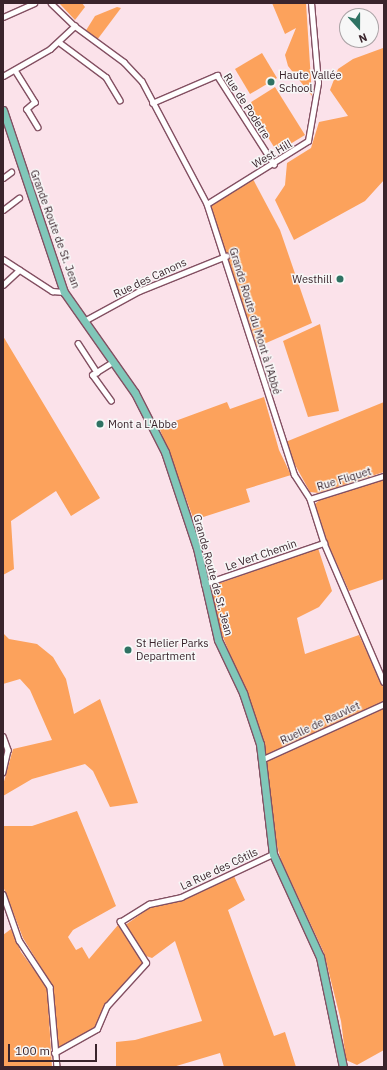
<!DOCTYPE html>
<meta charset="utf-8">
<style>
body{margin:0}
#map{position:relative;width:387px;height:1070px;overflow:hidden;background:#fbe2ea;font-family:"IBM Plex Sans",sans-serif}
div>[style]{position:absolute}
.green>*{inset:0;background:#fca25c}
.roads{filter:drop-shadow(1px 0 #835062) drop-shadow(-1px 0 #835062) drop-shadow(0 1px #835062) drop-shadow(0 -1px #835062)}
.street>*{height:4.5px;margin:-2.25px;padding:0 2.25px;transform-origin:2.25px;border-radius:2.25px;background:#fff}
.primary>*{height:7px;margin:-3.5px;padding:0 3.5px;transform-origin:3.5px;border-radius:3.5px;background:#80c7b9}
.dots>*{width:11px;height:11px;translate:-50% -50%;box-sizing:border-box;border:2px solid #f7f7f7;border-radius:50%}
span{translate:-50% -50%;white-space:nowrap;text-align:center;line-height:1.15;-webkit-text-stroke:3px #f7f7f7;paint-order:stroke}
.poi-label{font-size:11px;color:#3a242c}
.left{translate:0 -50%;text-align:left}
.right{translate:-100% -50%;text-align:right}
.street-label{font-size:11px;color:#3a242c}
.frame{position:absolute;inset:0;border:4px solid #3a242c;pointer-events:none}
.north{position:absolute;left:339px;top:8px;width:40px;height:40px;box-sizing:border-box;background:#f7f7f7;border:1px solid #aba3a6;border-radius:50%;rotate:159deg;font-size:11px;font-weight:700;line-height:16px;text-align:center;color:#3a242c}
.north::after{content:'';display:block;margin:auto;width:14px;height:18px;background:#2f7263;clip-path:polygon(50% 0,100% 100%,50% 72%,0 100%)}
.scale{position:absolute;left:8px;top:1044px;width:89px;height:18px;box-sizing:border-box;border:2px solid #3a242c;border-top:0;padding-left:5px;font-size:12px;line-height:14px;white-space:nowrap;color:#3a242c;-webkit-text-stroke:3px #f7f7f7;paint-order:stroke}
</style>
<div id="map">
<div class="green">
<div style="clip-path:polygon(59px 3px,82px 3px,85px 7px,75px 20px)"></div>
<div style="clip-path:polygon(272px 3px,306px 3px,312px 96px,288px 66px,285px 55px,296px 28px,285px 34px)"></div>
<div style="clip-path:polygon(117px 7px,121px 8px,97px 40px,85px 32px,95px 16px)"></div>
<div style="clip-path:polygon(384px 43px,384px 180px,365px 201px,294px 240px,275px 200px,285px 185px,287px 163px,311px 148px,319px 122px,348px 116px,330px 90px,338px 69px,353px 59px,383px 48px)"></div>
<div style="clip-path:polygon(262px 53px,277px 78px,250px 94px,235px 69px)"></div>
<div style="clip-path:polygon(275px 87px,305px 135px,277px 152px,248px 104px)"></div>
<div style="clip-path:polygon(253px 179px,280px 230px,312px 323px,257px 347px,210px 205px)"></div>
<div style="clip-path:polygon(320px 324px,339px 411px,308px 417px,283px 341px)"></div>
<div style="clip-path:polygon(3px 336px,100px 498px,71px 516px,56px 491px,11px 521px,14px 569px,3px 575px)"></div>
<div style="clip-path:polygon(264px 397px,279px 450px,291px 475px,246px 489px,250px 502px,194px 520px,159px 427px,227px 402px,230px 409px)"></div>
<div style="clip-path:polygon(384px 402px,384px 472px,319px 493px,310px 492px,283px 443px)"></div>
<div style="clip-path:polygon(384px 478px,384px 579px,349px 591px,328px 544px,315px 504px,323px 497px)"></div>
<div style="clip-path:polygon(318px 548px,332px 591px,319px 607px,297px 618px,305px 654px,359px 635px,384px 689px,384px 1050px,357px 1065px,346px 1060px,341px 1021px,324px 953px,281px 860px,272px 828px,265px 753px,257px 721px,216px 620px,209px 587px)"></div>
<div style="clip-path:polygon(3px 633px,9px 639px,37px 644px,53px 657px,66px 679px,74px 714px,100px 699px,138px 803px,110px 807px,93px 771px,85px 764px,32px 779px,3px 796px,3px 785px,13px 749px,52px 740px,30px 690px,20px 679px,3px 684px)"></div>
<div style="clip-path:polygon(77px 811px,116px 906px,73px 930px,68px 937px,76px 950px,82px 947px,89px 959px,118px 925px,143px 963px,105px 1005px,95px 1027px,56px 1050px,53px 987px,23px 938px,3px 886px,3px 826px,32px 826px)"></div>
<div style="clip-path:polygon(233px 874px,245px 900px,228px 910px,274px 1036px,285px 1032px,296px 1067px,224px 1067px,220px 1053px,173px 1067px,116px 1067px,116px 1042px,135px 1040px,202px 1021px,175px 941px,152px 958px,146px 956px,124px 926px,155px 904px,185px 899px)"></div>
<div style="clip-path:polygon(11px 929px,21px 952px,47px 987px,52px 1067px,3px 1067px,3px 935px)"></div>
</div>
<div class="roads">
<div class="street">
<div style="left:51px;top:3px;width:33px;rotate:44deg"></div>
<div style="left:75px;top:26px;width:61px;rotate:36.3deg"></div>
<div style="left:124px;top:62px;width:26px;rotate:47deg"></div>
<div style="left:142px;top:81px;width:139px;rotate:62.1deg"></div>
<div style="left:207px;top:204px;width:284px;rotate:72.1deg"></div>
<div style="left:294px;top:474px;width:30px;rotate:57deg"></div>
<div style="left:310px;top:499px;width:46px;rotate:72.3deg"></div>
<div style="left:324px;top:543px;width:151px;rotate:66.7deg"></div>
<div style="left:3px;top:17px;width:34px;rotate:-24deg"></div>
<div style="left:59px;top:42px;width:59px;rotate:36.7deg"></div>
<div style="left:106px;top:77px;width:27px;rotate:59deg"></div>
<div style="left:15px;top:70px;width:38px;rotate:58deg"></div>
<div style="left:35px;top:102px;width:11px;rotate:139deg"></div>
<div style="left:27px;top:109px;width:21px;rotate:59deg"></div>
<div style="left:3px;top:76px;width:54px;rotate:-29.9deg"></div>
<div style="left:50px;top:49px;width:34px;rotate:-43deg"></div>
<div style="left:152px;top:103px;width:71px;rotate:-23.3deg"></div>
<div style="left:217px;top:75px;width:106px;rotate:57.4deg"></div>
<div style="left:3px;top:178px;width:10px;rotate:-37deg"></div>
<div style="left:207px;top:204px;width:119px;rotate:-32deg"></div>
<div style="left:308px;top:141px;width:59px;rotate:-80.2deg"></div>
<div style="left:318px;top:83px;width:80px;rotate:-95deg"></div>
<div style="left:3px;top:210px;width:20px;rotate:-37deg"></div>
<div style="left:3px;top:259px;width:59px;rotate:33.1deg"></div>
<div style="left:52px;top:291px;width:12px;rotate:5deg"></div>
<div style="left:3px;top:285px;width:22px;rotate:-43deg"></div>
<div style="left:84px;top:321px;width:63px;rotate:-28.6deg"></div>
<div style="left:139px;top:291px;width:94px;rotate:-21.9deg"></div>
<div style="left:78px;top:343px;width:35px;rotate:57deg"></div>
<div style="left:111px;top:401px;width:32px;rotate:-126deg"></div>
<div style="left:92px;top:375px;width:25px;rotate:-32deg"></div>
<div style="left:310px;top:499px;width:77px;rotate:-17.3deg"></div>
<div style="left:204px;top:584px;width:127px;rotate:-18.9deg"></div>
<div style="left:3px;top:736px;width:15px;rotate:70deg"></div>
<div style="left:8px;top:750px;width:23px;rotate:103deg"></div>
<div style="left:263px;top:759px;width:133px;rotate:-24.4deg"></div>
<div style="left:3px;top:894px;width:49px;rotate:70.8deg"></div>
<div style="left:19px;top:940px;width:56px;rotate:56.6deg"></div>
<div style="left:50px;top:987px;width:80px;rotate:85deg"></div>
<div style="left:54px;top:1053px;width:49px;rotate:-29.2deg"></div>
<div style="left:97px;top:1029px;width:25px;rotate:-67deg"></div>
<div style="left:107px;top:1006px;width:58px;rotate:-47.8deg"></div>
<div style="left:146px;top:963px;width:49px;rotate:-122.4deg"></div>
<div style="left:120px;top:922px;width:34px;rotate:-32deg"></div>
<div style="left:149px;top:904px;width:33px;rotate:-12deg"></div>
<div style="left:181px;top:897px;width:102px;rotate:-25.1deg"></div>
</div>
<div class="primary">
<div style="left:3px;top:110px;width:192px;rotate:71.5deg"></div>
<div style="left:64px;top:292px;width:123px;rotate:54.9deg"></div>
<div style="left:135px;top:393px;width:66px;rotate:63deg"></div>
<div style="left:165px;top:452px;width:101px;rotate:71.6deg"></div>
<div style="left:197px;top:548px;width:94px;rotate:77.1deg"></div>
<div style="left:218px;top:640px;width:59px;rotate:64.7deg"></div>
<div style="left:243px;top:693px;width:54px;rotate:71.6deg"></div>
<div style="left:260px;top:744px;width:111px;rotate:83.3deg"></div>
<div style="left:273px;top:854px;width:113px;rotate:65.5deg"></div>
<div style="left:320px;top:957px;width:112px;rotate:78.2deg"></div>
</div>
</div>
<div class="dots">
<div style="left:271px;top:82px;background:#2f7263"></div>
<div style="left:340px;top:279px;background:#2f7263"></div>
<div style="left:100px;top:424px;background:#2f7263"></div>
<div style="left:128px;top:650px;background:#2f7263"></div>
</div>
<div class="poi-label">
<span class="left" style="left:279px;top:82px">Haute Vallée<br>School</span>
<span class="right" style="left:332px;top:279px">Westhill</span>
<span class="left" style="left:108px;top:424px">Mont a L'Abbe</span>
<span class="left" style="left:136px;top:650px">St Helier Parks<br>Department</span>
</div>
<div class="street-label">
<span style="left:247px;top:106px;rotate:57deg">Rue de Podetre</span>
<span style="left:272px;top:154px;rotate:-31deg">West Hill</span>
<span style="left:55px;top:229px;rotate:70deg">Grande Route de St. Jean</span>
<span style="left:150px;top:278px;rotate:-25deg">Rue des Canons</span>
<span style="left:255px;top:321px;rotate:73deg">Grande Route du Mont à l'Abbé</span>
<span style="left:344px;top:479px;rotate:-17deg">Rue Fliquet</span>
<span style="left:261px;top:555px;rotate:-19deg">Le Vert Chemin</span>
<span style="left:213px;top:575px;rotate:75deg">Grande Route de St. Jean</span>
<span style="left:320px;top:723px;rotate:-25deg">Ruelle de Rauvlet</span>
<span style="left:219px;top:869px;rotate:-25deg">La Rue des Côtils</span>
</div>
<div class="frame"></div>
<div class="north">N</div>
<div class="scale">100 m</div>
</div>
